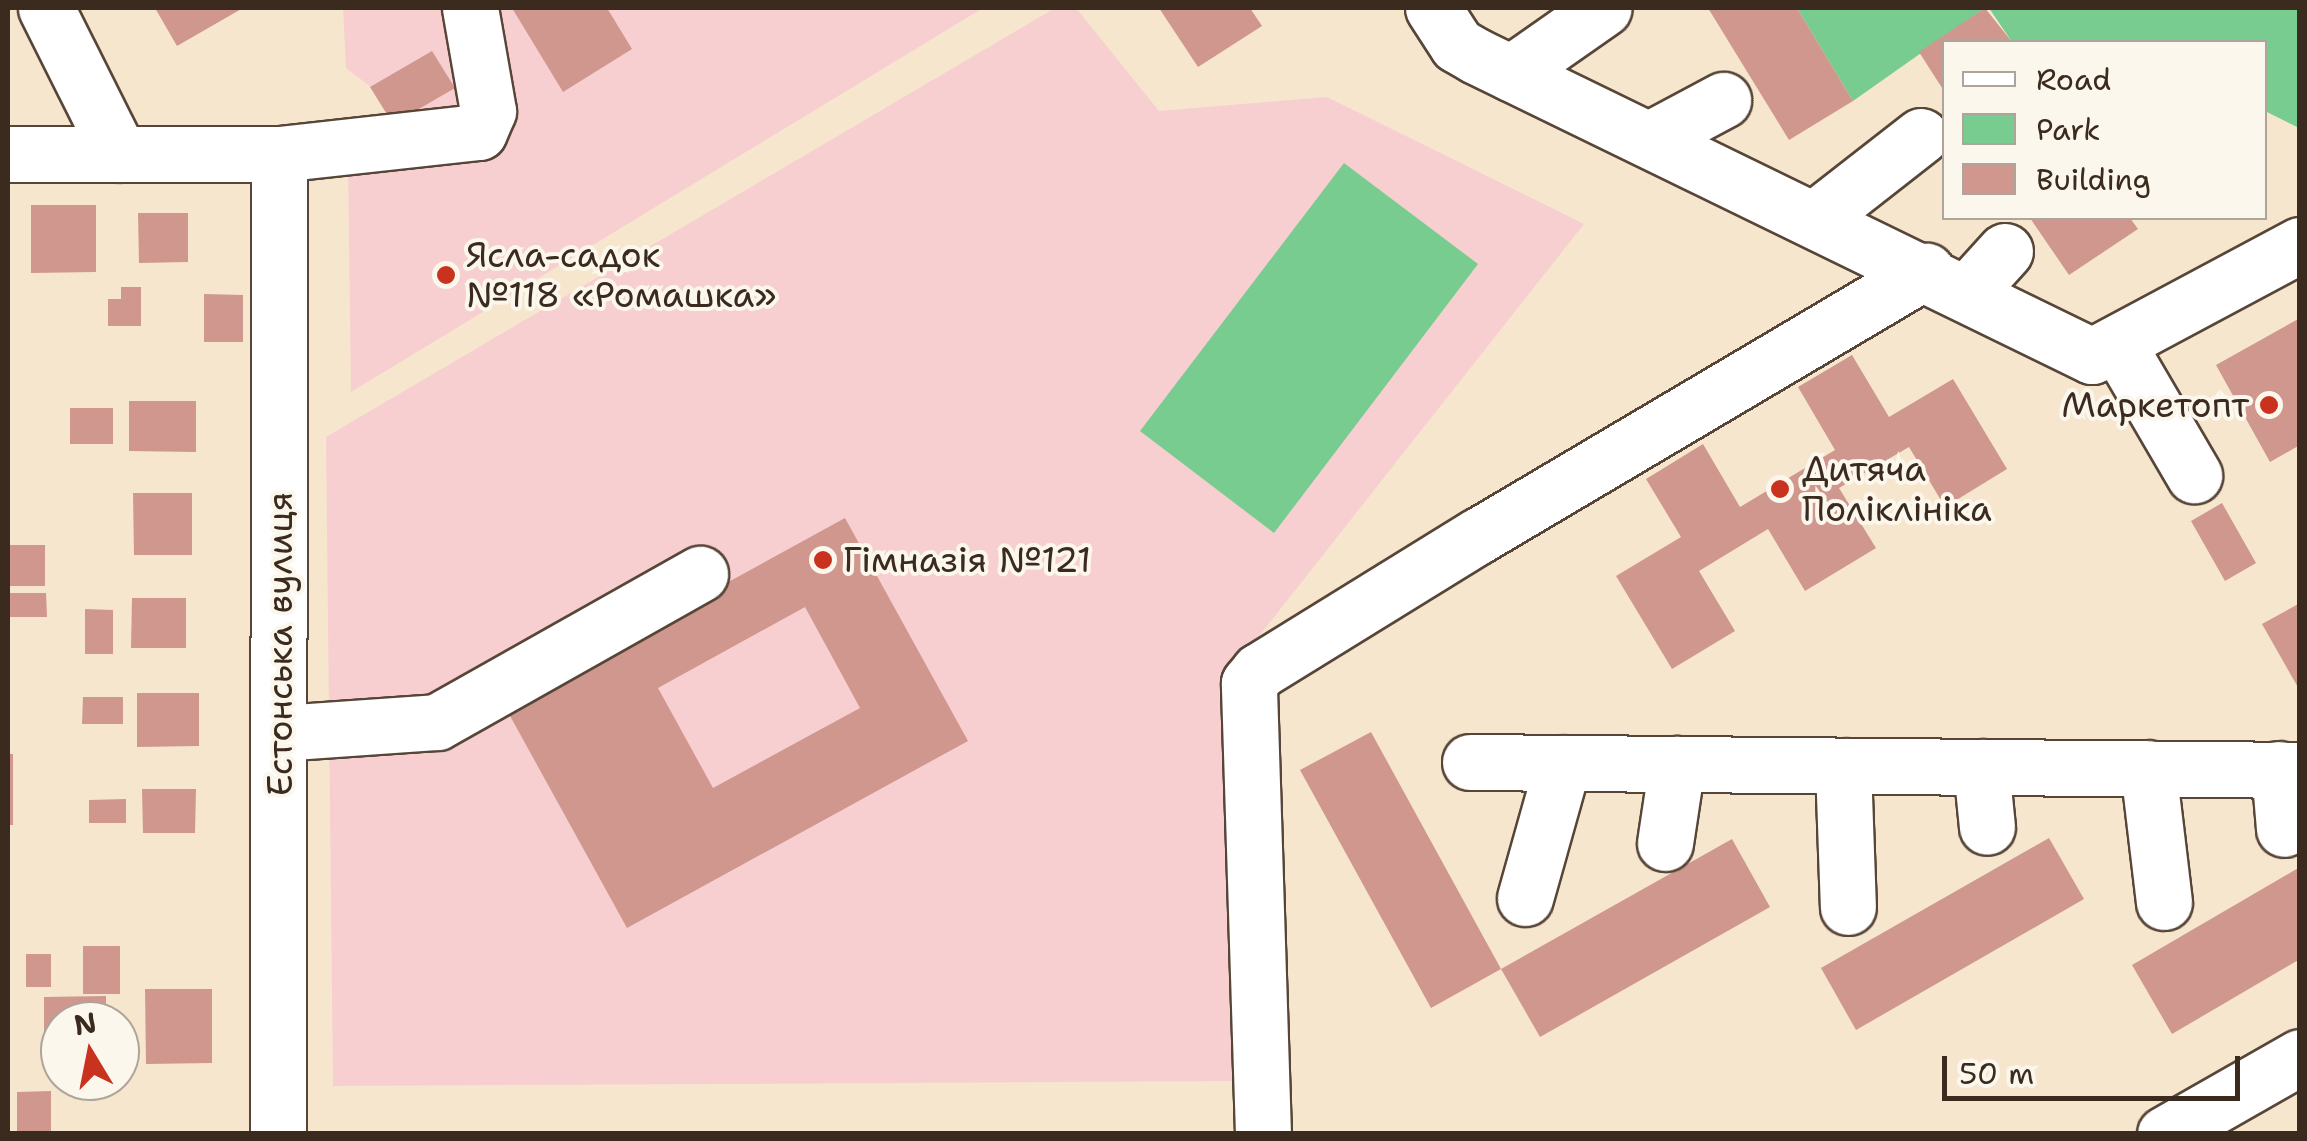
<!DOCTYPE html>
<meta charset="utf-8">
<style>
body{margin:0}
#map{position:relative;width:2307px;height:1141px;overflow:hidden;background:#f6e6ce;font-family:"Shantell Sans",sans-serif}
div>[style]{position:absolute}
.built>*{inset:0;background:#f7cfd0}
.green>*{inset:0;background:#78cc8f}
.building>*{inset:0;background:#cf978e}
.roads{filter:drop-shadow(2px 0 #574638) drop-shadow(-2px 0 #574638) drop-shadow(0 2px #574638) drop-shadow(0 -2px #574638)}
.minor>*{height:55px;margin:-27.5px;padding:0 27.5px;transform-origin:27.5px;border-radius:27.5px;background:#fff}
.dots>*{width:28px;height:28px;translate:-50% -50%;box-sizing:border-box;border:5px solid #fbf7ec;border-radius:50%}
span{translate:-50% -50%;white-space:nowrap;text-align:center;line-height:1.15;-webkit-text-stroke:8px #fbf7ec;paint-order:stroke}
.poi-label{font-size:35px;color:#3b2a1e}
.left{translate:0 -50%;text-align:left}
.right{translate:-100% -50%;text-align:right}
.street-label{font-size:35px;color:#3b2a1e}
.frame{position:absolute;inset:0;border:10px solid #3b2a1e;pointer-events:none}
.legend{position:absolute;left:1942px;top:40px;width:325px;height:180px;box-sizing:border-box;background:#fbf7ec;border:2px solid #aea59a;margin:0;padding:12px 18px;list-style:none;font-size:30px;color:#3b2a1e}
.legend li{display:flex;align-items:center;gap:20px;height:50px}
.legend b{width:50px;border:2px solid #aea59a}
.north{position:absolute;left:40px;top:1001px;width:100px;height:100px;box-sizing:border-box;background:#fbf7ec;border:2px solid #aea59a;border-radius:50%;rotate:350deg;font-size:28px;font-weight:700;line-height:40px;text-align:center;color:#3b2a1e}
.north::after{content:'';display:block;margin:auto;width:35px;height:45px;background:#c8321e;clip-path:polygon(50% 0,100% 100%,50% 72%,0 100%)}
.scale{position:absolute;left:1942px;top:1056px;width:298px;height:45px;box-sizing:border-box;border:5px solid #3b2a1e;border-top:0;padding-left:12px;font-size:30px;line-height:35px;white-space:nowrap;color:#3b2a1e;-webkit-text-stroke:8px #fbf7ec;paint-order:stroke}
</style>
<div id="map">
<div class="built">
<div style="clip-path:polygon(343px 8px,983px 8px,351px 392px,348px 158px,393px 124px,371px 87px,346px 68px)"></div>
<div style="clip-path:polygon(1055px 8px,1076px 8px,1159px 111px,1327px 97px,1584px 224px,1222px 683px,1241px 1081px,333px 1086px,326px 437px)"></div>
</div>
<div class="green">
<div style="clip-path:polygon(1797px 8px,1985px 8px,1853px 101px)"></div>
<div style="clip-path:polygon(1989px 8px,2299px 8px,2299px 128px,2265px 111px,2264px 42px,2012px 42px)"></div>
<div style="clip-path:polygon(1344px 163px,1478px 264px,1274px 533px,1140px 431px)"></div>
</div>
<div class="building">
<div style="clip-path:polygon(155px 8px,243px 8px,177px 46px)"></div>
<div style="clip-path:polygon(512px 8px,607px 8px,632px 49px,563px 92px)"></div>
<div style="clip-path:polygon(1159px 8px,1250px 8px,1262px 26px,1198px 67px)"></div>
<div style="clip-path:polygon(1708px 8px,1797px 8px,1853px 101px,1789px 140px)"></div>
<div style="clip-path:polygon(1985px 8px,2012px 42px,1944px 42px,1944px 91px,1919px 52px)"></div>
<div style="clip-path:polygon(432px 51px,455px 88px,393px 124px,370px 87px)"></div>
<div style="clip-path:polygon(31px 205px,96px 205px,96px 272px,31px 273px)"></div>
<div style="clip-path:polygon(138px 213px,188px 213px,188px 262px,139px 263px)"></div>
<div style="clip-path:polygon(2030px 218px,2130px 218px,2138px 229px,2069px 275px)"></div>
<div style="clip-path:polygon(121px 287px,141px 287px,141px 326px,108px 326px,108px 299px,121px 299px)"></div>
<div style="clip-path:polygon(204px 294px,243px 295px,243px 342px,204px 342px)"></div>
<div style="clip-path:polygon(2300px 318px,2300px 445px,2270px 462px,2216px 365px)"></div>
<div style="clip-path:polygon(1852px 355px,1889px 417px,1953px 379px,2007px 469px,1945px 507px,1909px 447px,1839px 488px,1876px 548px,1805px 591px,1768px 529px,1699px 571px,1735px 631px,1672px 669px,1616px 576px,1681px 537px,1646px 479px,1703px 444px,1740px 507px,1835px 450px,1798px 387px)"></div>
<div style="clip-path:polygon(129px 401px,196px 401px,196px 452px,129px 451px)"></div>
<div style="clip-path:polygon(70px 408px,113px 408px,113px 444px,70px 444px)"></div>
<div style="clip-path:polygon(133px 493px,192px 493px,192px 555px,134px 555px)"></div>
<div style="clip-path:polygon(2222px 503px,2256px 563px,2225px 581px,2191px 521px)"></div>
<div style="clip-path:polygon(evenodd,845px 518px,968px 741px,627px 928px,504px 705px,845px 518px,805px 607px,860px 708px,713px 788px,658px 688px,805px 607px)"></div>
<div style="clip-path:polygon(8px 545px,45px 545px,45px 586px,8px 586px)"></div>
<div style="clip-path:polygon(8px 593px,46px 593px,47px 617px,8px 617px)"></div>
<div style="clip-path:polygon(132px 598px,186px 598px,186px 648px,131px 648px)"></div>
<div style="clip-path:polygon(2300px 603px,2300px 691px,2262px 624px)"></div>
<div style="clip-path:polygon(85px 609px,113px 610px,113px 654px,85px 654px)"></div>
<div style="clip-path:polygon(137px 693px,199px 693px,199px 746px,137px 747px)"></div>
<div style="clip-path:polygon(83px 697px,123px 697px,123px 724px,82px 724px)"></div>
<div style="clip-path:polygon(1371px 732px,1501px 969px,1431px 1008px,1300px 770px)"></div>
<div style="clip-path:polygon(8px 754px,13px 754px,13px 825px,8px 825px)"></div>
<div style="clip-path:polygon(142px 789px,196px 789px,195px 833px,143px 833px)"></div>
<div style="clip-path:polygon(126px 799px,126px 823px,89px 823px,89px 800px)"></div>
<div style="clip-path:polygon(2049px 838px,2084px 899px,1856px 1030px,1821px 968px)"></div>
<div style="clip-path:polygon(1732px 839px,1770px 907px,1540px 1037px,1501px 969px)"></div>
<div style="clip-path:polygon(2300px 867px,2300px 959px,2172px 1034px,2132px 965px)"></div>
<div style="clip-path:polygon(83px 946px,120px 946px,120px 994px,83px 994px)"></div>
<div style="clip-path:polygon(26px 954px,51px 954px,51px 987px,26px 987px)"></div>
<div style="clip-path:polygon(145px 989px,212px 989px,212px 1063px,146px 1064px)"></div>
<div style="clip-path:polygon(106px 996px,106px 1021px,60px 1021px,60px 1058px,44px 1058px,44px 997px)"></div>
<div style="clip-path:polygon(51px 1091px,51px 1134px,17px 1134px,17px 1092px)"></div>
</div>
<div class="roads">
<div class="minor">
<div style="left:46px;top:8px;width:163px;rotate:63.4deg"></div>
<div style="left:1433px;top:8px;width:44px;rotate:57deg"></div>
<div style="left:1457px;top:45px;width:22px;rotate:30deg"></div>
<div style="left:1476px;top:56px;width:685px;rotate:25.97deg"></div>
<div style="left:2092px;top:356px;width:236px;rotate:-28.1deg"></div>
<div style="left:1511px;top:73px;width:113px;rotate:-35deg"></div>
<div style="left:1650px;top:139px;width:83px;rotate:-28.1deg"></div>
<div style="left:8px;top:154px;width:271px"></div>
<div style="left:279px;top:154px;width:201px;rotate:-6.3deg"></div>
<div style="left:479px;top:132px;width:23px;rotate:-67deg"></div>
<div style="left:488px;top:111px;width:105px;rotate:-99.9deg"></div>
<div style="left:1816px;top:218px;width:133px;rotate:-38deg"></div>
<div style="left:1966px;top:294px;width:58px;rotate:-47.8deg"></div>
<div style="left:2118px;top:345px;width:151px;rotate:59.7deg"></div>
<div style="left:280px;top:733px;width:157px;rotate:-4deg"></div>
<div style="left:437px;top:722px;width:302px;rotate:-29.4deg"></div>
<div style="left:1470px;top:762px;width:830px;rotate:0.55deg"></div>
<div style="left:1843px;top:766px;width:141px;rotate:88deg"></div>
<div style="left:1981px;top:767px;width:60px;rotate:84.3deg"></div>
<div style="left:2148px;top:768px;width:135px;rotate:83.2deg"></div>
<div style="left:2279px;top:769px;width:60px;rotate:85.2deg"></div>
<div style="left:1665px;top:843px;width:80px;rotate:-81.4deg"></div>
<div style="left:1525px;top:898px;width:140px;rotate:-74.3deg"></div>
<div style="left:278px;top:1134px;width:980px;rotate:-89.94deg"></div>
<div style="left:1263px;top:1134px;width:451px;rotate:-91.8deg"></div>
<div style="left:1249px;top:683px;width:16px;rotate:-50deg"></div>
<div style="left:1259px;top:671px;width:257px;rotate:-31.7deg"></div>
<div style="left:1478px;top:536px;width:521px;rotate:-30.61deg"></div>
<div style="left:2165px;top:1134px;width:155px;rotate:-29.7deg"></div>
</div>
</div>
<div class="dots">
<div style="left:446px;top:275px;background:#c8321e"></div>
<div style="left:2269px;top:405px;background:#c8321e"></div>
<div style="left:1780px;top:489px;background:#c8321e"></div>
<div style="left:823px;top:560px;background:#c8321e"></div>
</div>
<div class="poi-label">
<span class="left" style="left:466px;top:275px">Ясла-садок<br>№118 «Ромашка»</span>
<span class="right" style="left:2249px;top:405px">Маркетопт</span>
<span class="left" style="left:1802px;top:489px">Дитяча<br>Поліклініка</span>
<span class="left" style="left:843px;top:560px">Гімназія №121</span>
</div>
<div class="street-label">
<span style="left:280px;top:644px;rotate:-90deg">Естонська вулиця</span>
</div>
<div class="frame"></div>
<ul class="legend">
<li><b style="height:12px;background:#fff"></b>Road</li>
<li><b style="height:28px;background:#78cc8f"></b>Park</li>
<li><b style="height:28px;background:#cf978e"></b>Building</li>
</ul>
<div class="north">N</div>
<div class="scale">50 m</div>
</div>
